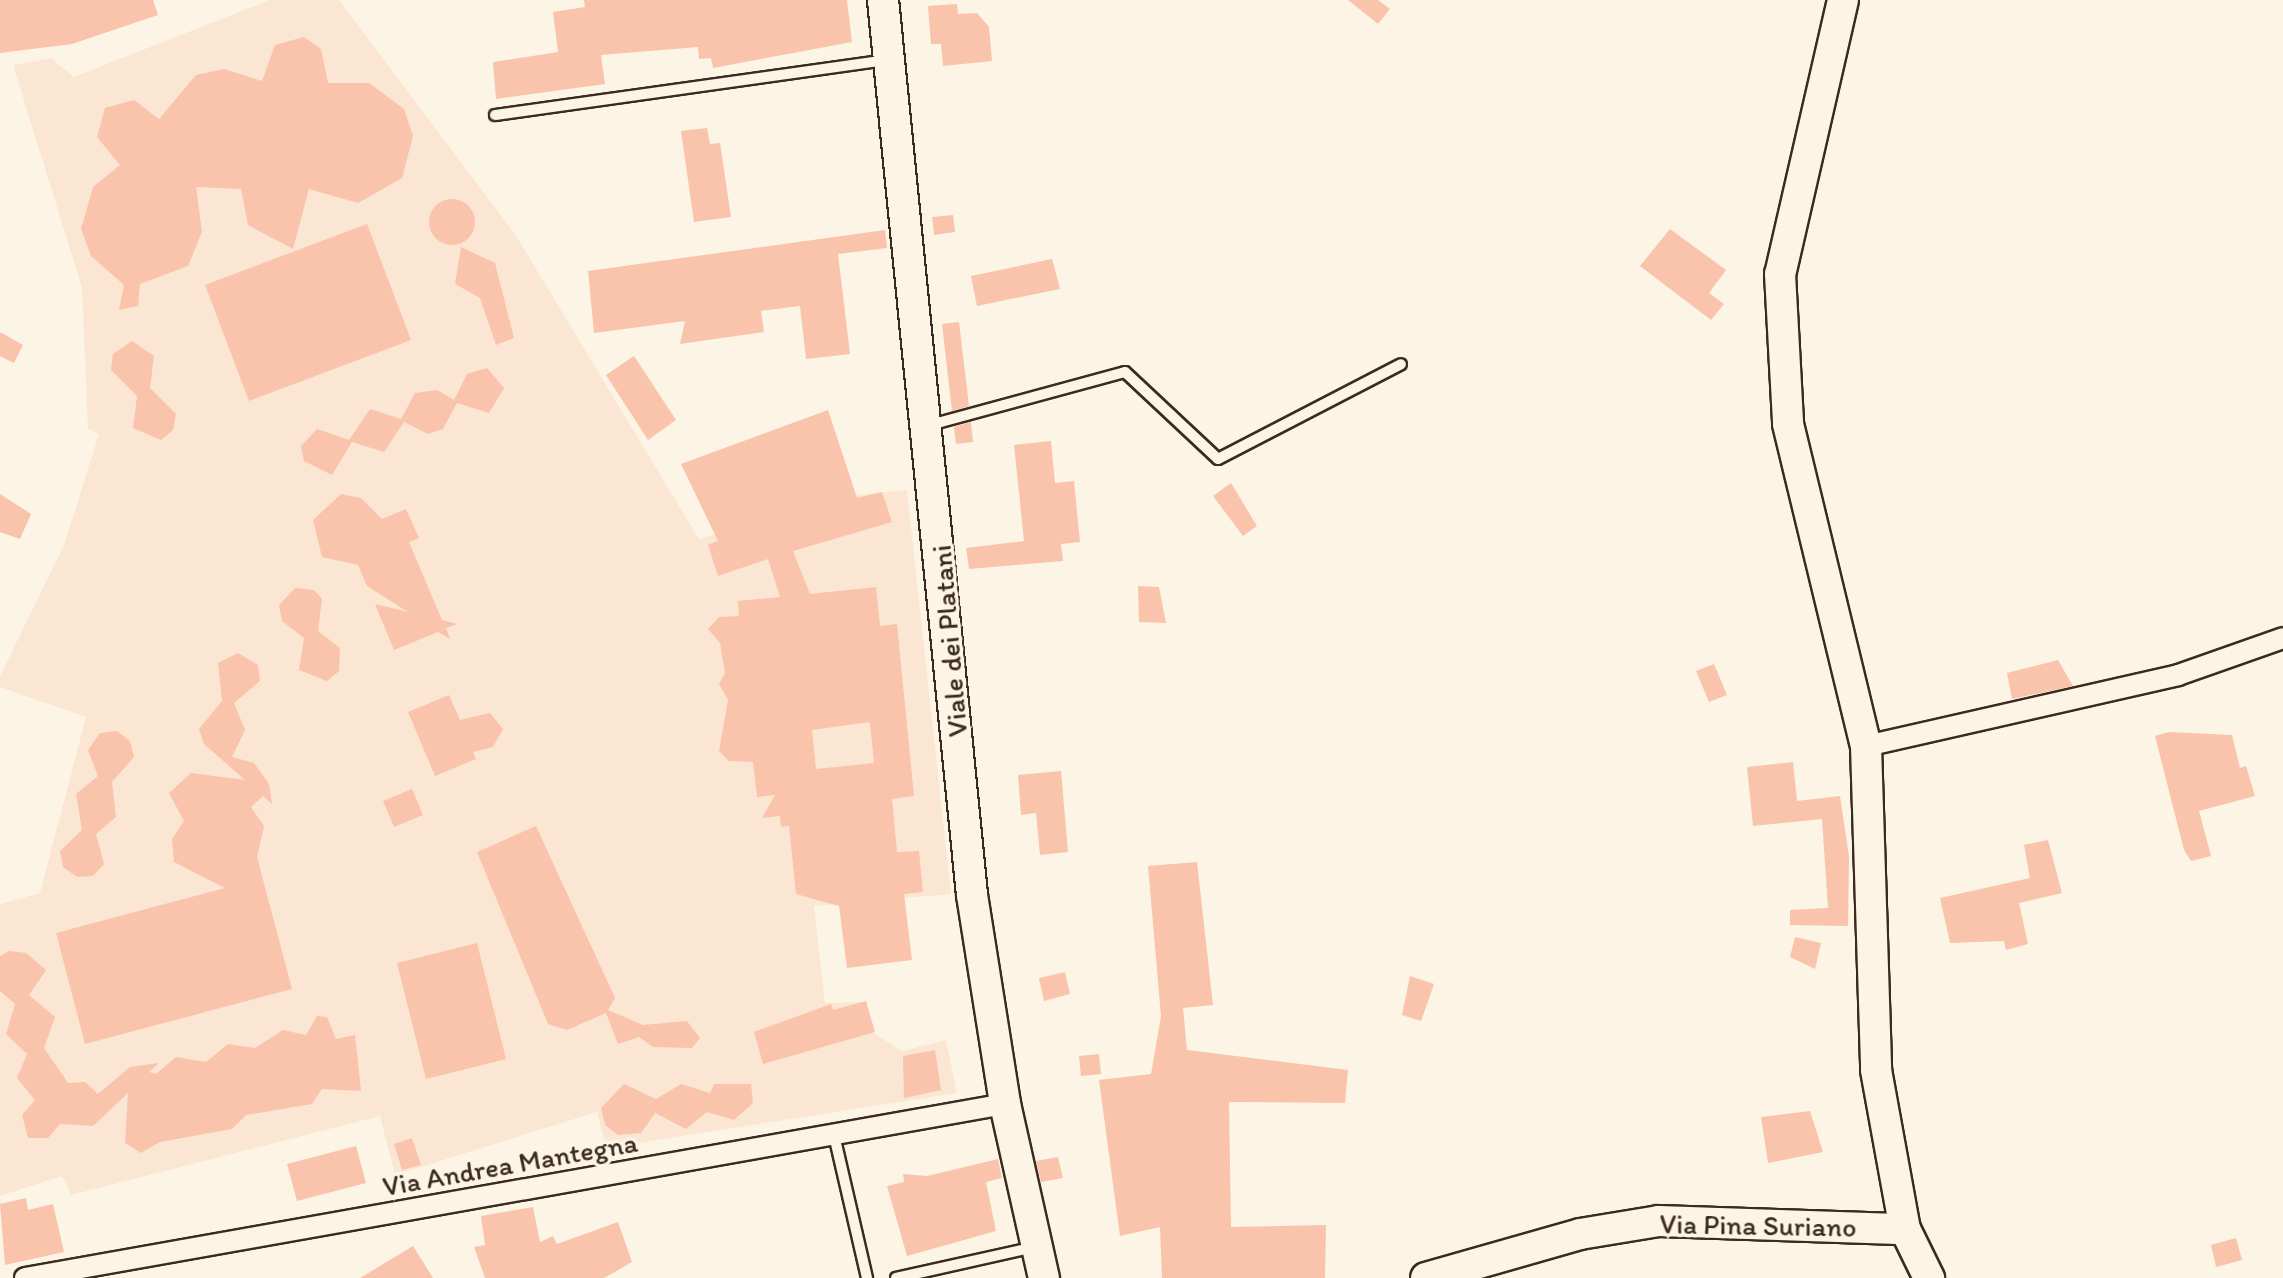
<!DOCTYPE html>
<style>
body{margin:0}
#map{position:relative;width:2283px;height:1278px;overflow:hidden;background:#fcf5e5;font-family:Itim,sans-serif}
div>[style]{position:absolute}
.built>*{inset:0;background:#fbe6d4}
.building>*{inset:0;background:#f9c3ac}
.round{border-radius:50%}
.roads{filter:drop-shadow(2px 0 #3b2a1e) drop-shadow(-2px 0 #3b2a1e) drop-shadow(0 2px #3b2a1e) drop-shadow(0 -2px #3b2a1e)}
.lane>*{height:10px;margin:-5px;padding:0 5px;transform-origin:5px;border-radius:5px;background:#fcf5e5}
.street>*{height:20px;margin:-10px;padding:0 10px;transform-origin:10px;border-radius:10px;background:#fcf5e5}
.secondary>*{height:30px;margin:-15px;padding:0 15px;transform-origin:15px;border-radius:15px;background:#fcf5e5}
span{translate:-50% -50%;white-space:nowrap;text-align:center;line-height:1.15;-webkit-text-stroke:7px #fcf5e5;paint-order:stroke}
.street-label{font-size:28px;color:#3b2a1e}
</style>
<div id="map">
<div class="built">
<div style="clip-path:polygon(269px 0,339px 0,515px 234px,699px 539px,843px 496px,907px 490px,951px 894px,814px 906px,825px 1003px,863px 1002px,872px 1032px,902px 1051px,946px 1040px,957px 1093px,606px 1148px,597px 1112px,395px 1175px,380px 1116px,71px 1195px,62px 1176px,0 1196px,0 904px,40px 893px,86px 717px,0 687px,0 676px,64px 545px,99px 434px,88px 429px,82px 288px,13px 65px,51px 58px,74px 77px)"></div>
</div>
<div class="building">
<div style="clip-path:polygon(0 0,153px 0,158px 15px,72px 44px,0 53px)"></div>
<div style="clip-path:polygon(584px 0,847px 0,852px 42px,713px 68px,711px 58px,699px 59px,698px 47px,601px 55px,605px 84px,496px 99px,493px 62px,558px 52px,553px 12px,585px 7px)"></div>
<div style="clip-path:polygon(1348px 0,1378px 0,1390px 9px,1378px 24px)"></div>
<div style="clip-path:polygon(957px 4px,958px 14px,977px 13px,989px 27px,992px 61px,943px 66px,941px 44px,931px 44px,928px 6px)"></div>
<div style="clip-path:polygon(304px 37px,321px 49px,328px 83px,369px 83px,404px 109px,413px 136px,402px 178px,358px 203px,309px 189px,293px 249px,248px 225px,241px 189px,196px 187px,202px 232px,188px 266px,140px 284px,138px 306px,119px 310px,124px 285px,91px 256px,81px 229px,93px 187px,120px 165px,97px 137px,105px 108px,134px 100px,159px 119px,196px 75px,224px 69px,262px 81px,275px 45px)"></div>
<div style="clip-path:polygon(707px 128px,710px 144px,720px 143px,731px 217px,694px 222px,681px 131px)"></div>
<div class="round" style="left:429px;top:199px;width:46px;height:46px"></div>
<div style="clip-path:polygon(953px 215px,955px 232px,934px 235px,932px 217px)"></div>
<div style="clip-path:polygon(367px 224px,411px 340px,249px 401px,205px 285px)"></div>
<div style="clip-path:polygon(1670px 229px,1726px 270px,1709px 293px,1724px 304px,1711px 320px,1640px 266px)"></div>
<div style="clip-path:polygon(885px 230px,887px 248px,838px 254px,850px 354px,806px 359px,800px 306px,761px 311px,764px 332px,680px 344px,685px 321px,594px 333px,588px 271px)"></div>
<div style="clip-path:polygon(461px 247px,495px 263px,514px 338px,496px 345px,480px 298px,455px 284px)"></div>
<div style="clip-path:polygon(1052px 259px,1060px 289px,977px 306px,971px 276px)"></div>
<div style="clip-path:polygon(959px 322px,969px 406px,952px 411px,942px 324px)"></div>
<div style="clip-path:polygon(0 332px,23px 345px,14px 363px,0 356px)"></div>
<div style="clip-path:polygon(132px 341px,154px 356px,150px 388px,176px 414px,173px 430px,161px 440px,133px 428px,137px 396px,111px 370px,113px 354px)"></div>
<div style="clip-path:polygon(634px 356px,676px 420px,648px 440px,606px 375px)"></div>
<div style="clip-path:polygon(487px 368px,504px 388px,489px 413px,457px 403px,443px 429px,428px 434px,404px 422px,384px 452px,352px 442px,332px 475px,304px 461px,301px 446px,317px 429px,349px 440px,370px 409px,401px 419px,415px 393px,437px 390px,454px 400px,467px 374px)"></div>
<div style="clip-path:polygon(evenodd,828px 410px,857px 498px,882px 492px,892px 522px,793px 551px,810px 594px,876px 587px,880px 626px,897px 624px,914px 796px,892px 799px,897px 852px,919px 851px,923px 892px,904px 894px,912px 960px,847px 968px,839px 906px,796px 894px,789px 826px,781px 827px,780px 816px,762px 818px,775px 795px,757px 797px,753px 762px,729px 761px,719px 751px,728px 700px,719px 684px,725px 673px,720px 643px,708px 629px,719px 617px,739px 616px,738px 601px,780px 597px,768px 559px,718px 576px,708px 545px,718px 541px,681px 464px,828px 410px,870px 722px,874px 763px,816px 769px,812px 730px,870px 722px)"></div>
<div style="clip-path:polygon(971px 422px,973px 442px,956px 444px,954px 427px)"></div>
<div style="clip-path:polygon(1051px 441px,1055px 483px,1074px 481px,1080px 542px,1061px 544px,1063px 561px,969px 569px,966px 548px,1024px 541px,1014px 445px)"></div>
<div style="clip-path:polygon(1231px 483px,1257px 526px,1243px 536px,1213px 496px)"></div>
<div style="clip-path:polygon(0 494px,31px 514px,20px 539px,0 532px)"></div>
<div style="clip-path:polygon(341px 494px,361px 498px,382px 519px,406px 509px,419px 538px,409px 542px,442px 620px,457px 624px,446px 628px,450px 639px,438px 632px,394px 650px,375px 604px,408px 612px,367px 586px,358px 565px,322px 557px,313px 520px)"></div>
<div style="clip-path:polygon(1138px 586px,1159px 587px,1166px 623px,1139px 622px)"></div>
<div style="clip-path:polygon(295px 588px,314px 590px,322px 599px,318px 631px,340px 648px,339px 671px,327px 681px,299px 670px,304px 638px,282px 621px,279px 605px)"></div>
<div style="clip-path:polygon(238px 653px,258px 665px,260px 681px,234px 703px,245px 730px,232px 757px,254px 763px,269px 784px,272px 804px,263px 796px,251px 807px,264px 826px,257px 857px,292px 989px,85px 1044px,56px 933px,225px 888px,174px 862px,172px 839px,184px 821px,169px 793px,191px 773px,245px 780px,204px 744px,199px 729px,222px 701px,218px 663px)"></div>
<div style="clip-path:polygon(2058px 660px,2073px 686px,2012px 699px,2007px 673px)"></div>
<div style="clip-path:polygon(1714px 664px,1727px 695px,1709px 702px,1696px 671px)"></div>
<div style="clip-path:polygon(449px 695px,460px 720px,490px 713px,503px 729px,493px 747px,473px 752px,476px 759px,435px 776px,408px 712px)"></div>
<div style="clip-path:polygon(117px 731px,130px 741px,134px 757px,112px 782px,116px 817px,96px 834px,104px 864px,93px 876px,77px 877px,63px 867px,60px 851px,82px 830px,76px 794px,98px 776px,88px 750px,100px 733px)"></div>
<div style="clip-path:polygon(2169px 732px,2232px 735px,2240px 768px,2246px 766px,2255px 796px,2199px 811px,2211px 856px,2191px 861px,2184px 850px,2155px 736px)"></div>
<div style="clip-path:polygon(1793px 762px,1797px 801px,1840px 796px,1849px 857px,1848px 926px,1790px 925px,1790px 910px,1828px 908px,1822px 819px,1753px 826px,1747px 767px)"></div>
<div style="clip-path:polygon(1061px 771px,1068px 852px,1040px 855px,1036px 813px,1021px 815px,1018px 775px)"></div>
<div style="clip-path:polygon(412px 789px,423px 815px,394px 827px,383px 801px)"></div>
<div style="clip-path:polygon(536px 826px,615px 998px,608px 1010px,643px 1025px,687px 1021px,700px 1038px,692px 1048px,653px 1047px,639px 1037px,618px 1044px,606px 1013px,567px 1030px,548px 1024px,477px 852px)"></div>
<div style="clip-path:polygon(2048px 840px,2062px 893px,2019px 903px,2028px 944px,2006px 950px,2004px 941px,1950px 943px,1940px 898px,2030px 878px,2024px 845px)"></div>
<div style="clip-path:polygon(1197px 862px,1213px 1005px,1183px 1008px,1187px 1050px,1348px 1070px,1345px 1103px,1229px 1102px,1231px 1227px,1326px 1225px,1325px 1278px,1162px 1278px,1160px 1227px,1120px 1236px,1099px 1080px,1151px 1074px,1161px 1016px,1148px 866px)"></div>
<div style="clip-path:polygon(1795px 937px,1821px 943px,1815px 969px,1790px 957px)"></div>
<div style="clip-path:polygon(477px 943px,506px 1059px,426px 1079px,397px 963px)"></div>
<div style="clip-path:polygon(9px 951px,26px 953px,46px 970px,29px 995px,55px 1017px,44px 1048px,68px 1083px,85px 1082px,98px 1094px,130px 1067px,159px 1063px,149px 1072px,156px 1074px,176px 1057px,206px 1062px,228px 1044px,255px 1048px,283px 1030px,306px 1035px,317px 1016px,327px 1017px,336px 1039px,355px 1035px,361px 1091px,322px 1089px,312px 1104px,246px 1115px,232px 1129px,160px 1142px,141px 1153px,125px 1143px,128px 1093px,93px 1126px,60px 1124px,48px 1138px,28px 1138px,22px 1115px,35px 1100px,17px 1078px,27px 1054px,6px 1034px,15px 1004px,0 991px,0 956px)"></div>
<div style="clip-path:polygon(1065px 972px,1070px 994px,1044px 1001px,1039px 978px)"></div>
<div style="clip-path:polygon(1410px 976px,1434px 984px,1421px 1021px,1402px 1015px)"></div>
<div style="clip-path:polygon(866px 1001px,875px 1032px,763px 1064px,754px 1032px,831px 1004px,833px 1010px)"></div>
<div style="clip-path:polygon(935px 1050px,941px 1090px,904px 1098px,903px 1056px)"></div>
<div style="clip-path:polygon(1099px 1054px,1101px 1074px,1081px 1076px,1079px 1056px)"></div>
<div style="clip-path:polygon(624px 1084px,656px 1099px,681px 1084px,710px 1093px,714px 1084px,751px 1084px,753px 1103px,734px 1120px,707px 1112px,686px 1129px,655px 1113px,641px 1133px,618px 1135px,605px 1125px,601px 1108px)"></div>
<div style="clip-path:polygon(1810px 1111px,1823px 1152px,1768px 1163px,1761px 1117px)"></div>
<div style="clip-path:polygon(412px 1138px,421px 1165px,402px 1170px,394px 1144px)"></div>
<div style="clip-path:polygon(356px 1146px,366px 1183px,297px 1201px,287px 1164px)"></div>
<div style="clip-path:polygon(1058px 1157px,1063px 1178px,1041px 1182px,1036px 1161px)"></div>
<div style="clip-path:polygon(998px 1159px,1002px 1178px,986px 1182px,996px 1231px,907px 1256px,887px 1186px,904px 1182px,903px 1174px,927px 1176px)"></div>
<div style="clip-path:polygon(26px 1198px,28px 1210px,53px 1204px,64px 1252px,5px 1265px,0 1204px)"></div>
<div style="clip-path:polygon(533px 1207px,540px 1242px,553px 1236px,557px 1244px,618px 1222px,632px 1262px,604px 1278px,485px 1278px,474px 1247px,485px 1245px,481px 1216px)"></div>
<div style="clip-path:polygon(2236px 1238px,2242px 1260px,2216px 1267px,2211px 1245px)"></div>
<div style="clip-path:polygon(413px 1246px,433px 1278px,360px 1278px)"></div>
</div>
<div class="roads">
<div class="lane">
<div style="left:495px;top:115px;width:395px;rotate:-8deg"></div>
<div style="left:930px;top:425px;width:202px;rotate:-15.2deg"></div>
<div style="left:1125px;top:372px;width:127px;rotate:43.1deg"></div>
<div style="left:1218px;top:459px;width:206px;rotate:-27.4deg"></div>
<div style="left:834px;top:1135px;width:147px;rotate:77deg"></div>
<div style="left:896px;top:1278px;width:142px;rotate:-12.6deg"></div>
</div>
<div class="street">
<div style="left:1866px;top:746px;width:320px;rotate:-12.8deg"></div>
<div style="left:2178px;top:675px;width:111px;rotate:-19.4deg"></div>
<div style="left:25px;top:1278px;width:995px;rotate:-10.07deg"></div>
</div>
<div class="secondary">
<div style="left:883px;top:0;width:899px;rotate:84.32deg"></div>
<div style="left:972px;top:895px;width:212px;rotate:81deg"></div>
<div style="left:1005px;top:1104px;width:178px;rotate:77.4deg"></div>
<div style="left:1843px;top:0;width:281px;rotate:102.9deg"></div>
<div style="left:1780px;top:274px;width:150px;rotate:86.9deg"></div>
<div style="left:1788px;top:424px;width:331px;rotate:76.4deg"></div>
<div style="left:1866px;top:746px;width:324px;rotate:88.2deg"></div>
<div style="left:1876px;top:1070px;width:162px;rotate:79.7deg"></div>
<div style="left:1905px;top:1229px;width:55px;rotate:63.9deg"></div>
<div style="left:1426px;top:1278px;width:160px;rotate:-15.9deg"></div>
<div style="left:1580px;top:1234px;width:80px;rotate:-9.3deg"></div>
<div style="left:1659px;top:1221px;width:246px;rotate:1.9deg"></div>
</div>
</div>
<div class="street-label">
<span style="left:949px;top:641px;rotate:-95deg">Viale dei Platani</span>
<span style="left:510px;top:1164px;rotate:-10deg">Via Andrea Mantegna</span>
<span style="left:1758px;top:1225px;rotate:1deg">Via Pina Suriano</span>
</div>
</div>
